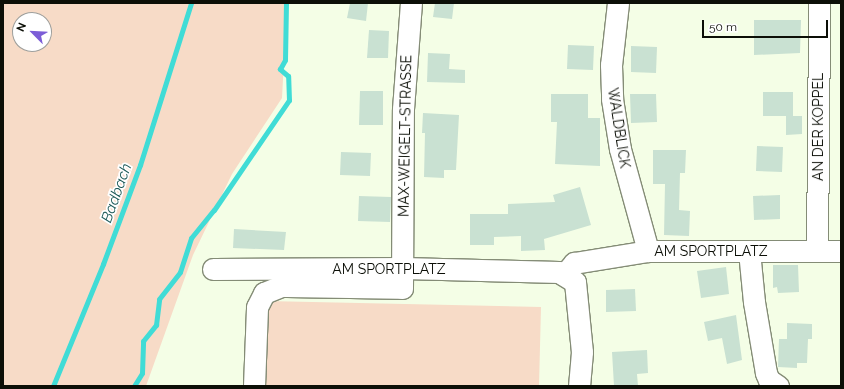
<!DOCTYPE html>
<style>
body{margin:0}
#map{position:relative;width:844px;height:389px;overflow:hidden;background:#f4fee6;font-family:Raleway,sans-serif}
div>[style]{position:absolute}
.green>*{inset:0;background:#f7dbc7}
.stream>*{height:5px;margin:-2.5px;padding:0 2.5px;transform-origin:2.5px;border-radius:2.5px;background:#40dcd6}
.building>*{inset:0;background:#c9e1d2}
.roads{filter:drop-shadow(1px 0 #848c76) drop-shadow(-1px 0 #848c76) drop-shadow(0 1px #848c76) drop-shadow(0 -1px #848c76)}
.minor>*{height:21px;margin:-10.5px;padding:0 10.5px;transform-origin:10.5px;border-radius:10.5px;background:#fff}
span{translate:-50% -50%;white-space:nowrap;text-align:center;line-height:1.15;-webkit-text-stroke:3.5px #fff;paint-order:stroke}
.street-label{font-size:14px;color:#0c0f07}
.water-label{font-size:15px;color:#1c5a58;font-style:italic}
.frame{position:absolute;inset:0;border:4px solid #0c0f07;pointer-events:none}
.north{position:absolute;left:12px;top:12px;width:40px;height:40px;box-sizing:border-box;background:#fff;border:1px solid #9e9f9c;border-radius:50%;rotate:294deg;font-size:11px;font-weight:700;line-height:16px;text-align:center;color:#0c0f07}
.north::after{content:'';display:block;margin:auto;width:14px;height:18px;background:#7c5dd7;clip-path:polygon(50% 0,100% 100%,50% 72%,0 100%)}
.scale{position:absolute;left:702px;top:20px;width:126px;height:18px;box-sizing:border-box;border:2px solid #0c0f07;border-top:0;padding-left:5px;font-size:12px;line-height:14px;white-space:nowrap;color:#0c0f07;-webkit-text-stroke:3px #fff;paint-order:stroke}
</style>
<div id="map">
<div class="green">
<div style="clip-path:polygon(evenodd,3px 3px,287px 3px,282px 98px,232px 174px,193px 255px,146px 386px,3px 386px,3px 3px,20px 20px,44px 20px,44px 44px,20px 44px,20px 20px)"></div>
<div style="clip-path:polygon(266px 301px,541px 307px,539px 386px,264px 386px)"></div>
</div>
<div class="stream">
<div style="left:53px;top:386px;width:132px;rotate:-67.7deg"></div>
<div style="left:103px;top:264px;width:106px;rotate:-69.5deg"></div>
<div style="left:140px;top:165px;width:170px;rotate:-72.5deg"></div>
<div style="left:134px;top:386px;width:15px;rotate:-58deg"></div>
<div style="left:142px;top:373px;width:32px;rotate:-88deg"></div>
<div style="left:143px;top:341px;width:21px;rotate:-51deg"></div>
<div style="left:156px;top:325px;width:26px;rotate:-83deg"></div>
<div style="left:159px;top:299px;width:34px;rotate:-52deg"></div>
<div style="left:180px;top:272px;width:36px;rotate:-72deg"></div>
<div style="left:191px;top:238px;width:36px;rotate:-51deg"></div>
<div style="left:214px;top:210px;width:133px;rotate:-55.7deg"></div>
<div style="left:289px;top:100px;width:24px;rotate:-92deg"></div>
<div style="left:288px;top:76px;width:11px;rotate:-139deg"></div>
<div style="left:280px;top:69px;width:10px;rotate:-61deg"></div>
<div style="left:285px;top:60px;width:57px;rotate:-89deg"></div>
</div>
<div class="building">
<div style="clip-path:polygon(350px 3px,368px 3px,366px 21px,347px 18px)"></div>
<div style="clip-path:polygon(435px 3px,454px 3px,452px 19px,433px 17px)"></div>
<div style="clip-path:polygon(754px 20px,801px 20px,800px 53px,754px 55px)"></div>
<div style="clip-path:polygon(369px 30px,389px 31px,388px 58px,367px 58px)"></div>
<div style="clip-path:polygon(568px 45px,594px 46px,593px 70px,567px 69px)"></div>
<div style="clip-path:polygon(631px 46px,657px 47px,656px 73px,631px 72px)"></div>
<div style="clip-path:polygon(428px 53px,450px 54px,449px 69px,465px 70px,465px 83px,427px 82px)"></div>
<div style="clip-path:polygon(360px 91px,383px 91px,383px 125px,359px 125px)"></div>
<div style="clip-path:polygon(763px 92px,793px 92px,793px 116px,763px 116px)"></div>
<div style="clip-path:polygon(551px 94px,588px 94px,588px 118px,600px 118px,600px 166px,555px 164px,557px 122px,551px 122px)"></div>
<div style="clip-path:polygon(630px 94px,656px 94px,657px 122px,631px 123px)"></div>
<div style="clip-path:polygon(423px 113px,459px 115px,456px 170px,444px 170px,444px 178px,424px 177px,425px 133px,422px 133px)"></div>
<div style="clip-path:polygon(786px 116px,802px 116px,802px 134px,786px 135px)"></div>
<div style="clip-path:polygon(757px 146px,783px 147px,782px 172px,756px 171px)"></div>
<div style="clip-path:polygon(653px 150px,686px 150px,685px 173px,680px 173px,679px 210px,690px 211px,689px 236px,664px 235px,665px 184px,653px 184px)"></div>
<div style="clip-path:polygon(341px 152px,371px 153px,370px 176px,340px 175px)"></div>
<div style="clip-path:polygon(580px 187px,591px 225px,544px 239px,545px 250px,521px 251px,521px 236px,494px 237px,494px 245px,470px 245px,470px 214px,508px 214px,508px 204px,555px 202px,553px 195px)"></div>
<div style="clip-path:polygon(780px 195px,780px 219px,754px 220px,753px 196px)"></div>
<div style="clip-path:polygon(359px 196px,391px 197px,390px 222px,358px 221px)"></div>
<div style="clip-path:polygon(234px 229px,286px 232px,284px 250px,233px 248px)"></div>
<div style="clip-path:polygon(773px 265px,798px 265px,799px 292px,778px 293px,777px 287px,773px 288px)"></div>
<div style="clip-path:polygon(726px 267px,729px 294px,701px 298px,697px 271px)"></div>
<div style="clip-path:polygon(635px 289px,636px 311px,606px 312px,606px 290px)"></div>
<div style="clip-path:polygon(736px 315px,742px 360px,727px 364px,722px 338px,708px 341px,704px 322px)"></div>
<div style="clip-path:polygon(787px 323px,812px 324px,812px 339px,808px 339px,807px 363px,797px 363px,797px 368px,778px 367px,779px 339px,787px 339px)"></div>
<div style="clip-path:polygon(647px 350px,648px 373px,637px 374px,638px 386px,614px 386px,612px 352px)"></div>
</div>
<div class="roads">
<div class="minor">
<div style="left:618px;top:3px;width:62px;rotate:96.4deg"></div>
<div style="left:611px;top:65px;width:34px;rotate:88deg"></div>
<div style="left:612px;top:99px;width:51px;rotate:80.9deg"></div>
<div style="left:620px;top:149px;width:106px;rotate:74.6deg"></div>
<div style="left:749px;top:251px;width:51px;rotate:84.4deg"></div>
<div style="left:754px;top:302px;width:72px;rotate:80.4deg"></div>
<div style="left:766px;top:373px;width:8px;rotate:67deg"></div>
<div style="left:769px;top:380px;width:11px;rotate:34deg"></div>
<div style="left:817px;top:251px;width:248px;rotate:-89.5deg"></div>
<div style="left:213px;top:269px;width:190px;rotate:-0.3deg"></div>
<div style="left:403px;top:268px;width:156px;rotate:1.5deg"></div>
<div style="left:559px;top:272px;width:19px;rotate:32deg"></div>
<div style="left:575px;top:282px;width:70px;rotate:84.3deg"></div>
<div style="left:582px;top:352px;width:34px;rotate:95deg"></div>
<div style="left:564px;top:275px;width:16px;rotate:-50deg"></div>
<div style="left:574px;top:263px;width:75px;rotate:-9.2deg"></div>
<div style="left:648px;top:251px;width:193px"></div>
<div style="left:254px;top:386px;width:79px;rotate:-87.8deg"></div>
<div style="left:257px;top:307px;width:16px;rotate:-63deg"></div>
<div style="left:264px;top:293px;width:18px;rotate:-22deg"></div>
<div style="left:281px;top:286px;width:121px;rotate:0.9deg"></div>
<div style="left:402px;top:288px;width:179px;rotate:-89.7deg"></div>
<div style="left:403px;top:109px;width:106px;rotate:-85.7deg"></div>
</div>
</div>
<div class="street-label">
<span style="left:818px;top:127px;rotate:-90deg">AN DER KOPPEL</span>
<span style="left:619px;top:128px;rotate:81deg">WALDBLICK</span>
<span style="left:405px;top:136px;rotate:-89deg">MAX-WEIGELT-STRASSE</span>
<span style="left:711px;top:251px">AM SPORTPLATZ</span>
<span style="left:389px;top:269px">AM SPORTPLATZ</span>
</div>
<div class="water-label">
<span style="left:117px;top:193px;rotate:-70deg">Badbach</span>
</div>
<div class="frame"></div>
<div class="north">N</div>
<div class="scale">50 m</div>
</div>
